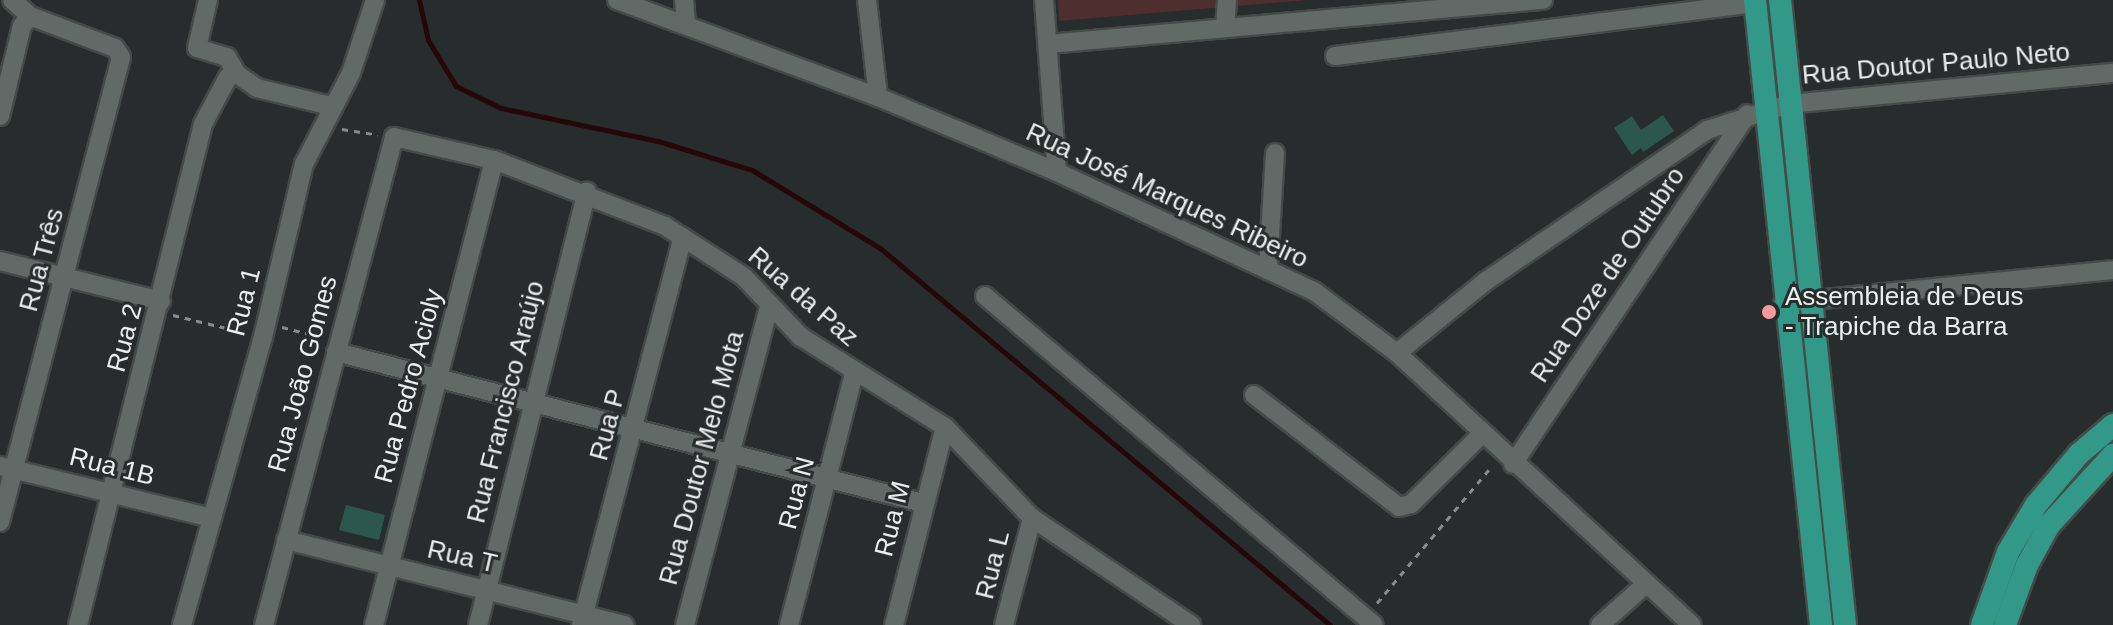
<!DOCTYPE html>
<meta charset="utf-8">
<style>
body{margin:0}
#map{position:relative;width:2113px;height:625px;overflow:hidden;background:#262d2c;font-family:Helvetica,sans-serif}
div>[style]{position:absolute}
.green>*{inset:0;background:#4e2e2e}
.stream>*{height:5px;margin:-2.5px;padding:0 2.5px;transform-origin:2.5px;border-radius:2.5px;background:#250709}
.building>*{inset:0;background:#2b574d}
.path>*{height:3px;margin-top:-1.5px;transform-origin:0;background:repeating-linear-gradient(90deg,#878d8b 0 6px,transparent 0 12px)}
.roads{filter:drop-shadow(2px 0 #444a48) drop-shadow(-2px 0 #444a48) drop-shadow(0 2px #444a48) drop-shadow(0 -2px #444a48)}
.minor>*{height:18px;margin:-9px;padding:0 9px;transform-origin:9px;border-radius:9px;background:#626a67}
.major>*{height:22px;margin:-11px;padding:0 11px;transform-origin:11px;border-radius:11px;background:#329887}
.dots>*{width:22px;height:22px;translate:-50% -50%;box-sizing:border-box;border:4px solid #262d2c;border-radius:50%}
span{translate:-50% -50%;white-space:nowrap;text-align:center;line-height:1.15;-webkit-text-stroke:6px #262d2c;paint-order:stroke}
.street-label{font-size:26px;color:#eaefed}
.poi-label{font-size:26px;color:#eaefed}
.left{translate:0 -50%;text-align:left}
</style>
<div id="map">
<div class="green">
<div style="clip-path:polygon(1058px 0,1309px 0,1059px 21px)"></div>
</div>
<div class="stream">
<div style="left:419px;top:0;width:41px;rotate:77.3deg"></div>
<div style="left:428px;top:40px;width:54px;rotate:58.7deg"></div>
<div style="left:456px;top:86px;width:50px;rotate:26.1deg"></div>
<div style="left:501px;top:108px;width:160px;rotate:11.9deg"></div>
<div style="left:658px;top:141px;width:98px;rotate:17.1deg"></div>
<div style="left:752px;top:170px;width:150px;rotate:31.4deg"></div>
<div style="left:880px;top:248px;width:587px;rotate:39.96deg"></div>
</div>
<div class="building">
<div style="clip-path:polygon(1663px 115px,1674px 131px,1643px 152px,1641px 148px,1632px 155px,1614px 128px,1632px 116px,1641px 130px)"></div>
<div style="clip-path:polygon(346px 505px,385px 515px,379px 540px,339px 530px)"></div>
</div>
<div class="path">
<div style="left:342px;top:129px;width:36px;rotate:9deg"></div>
<div style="left:173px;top:315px;width:76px;rotate:13.7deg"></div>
<div style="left:282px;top:327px;width:40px;rotate:14.4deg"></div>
<div style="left:1377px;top:603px;width:180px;rotate:-50deg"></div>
</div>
<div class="roads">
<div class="minor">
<div style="left:208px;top:0;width:49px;rotate:102.9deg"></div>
<div style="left:197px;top:48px;width:31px;rotate:17deg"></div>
<div style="left:227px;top:57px;width:20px;rotate:60deg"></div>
<div style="left:617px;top:0;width:278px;rotate:20.4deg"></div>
<div style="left:878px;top:97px;width:194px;rotate:22.7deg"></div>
<div style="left:1057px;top:172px;width:285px;rotate:24.9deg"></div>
<div style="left:1315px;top:292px;width:102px;rotate:36.6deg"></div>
<div style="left:1397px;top:353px;width:401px;rotate:42.7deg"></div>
<div style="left:684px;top:0;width:25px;rotate:85deg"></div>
<div style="left:867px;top:0;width:98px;rotate:83.5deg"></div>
<div style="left:1044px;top:0;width:172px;rotate:85.7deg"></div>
<div style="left:1225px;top:28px;width:28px;rotate:-86deg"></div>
<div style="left:1048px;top:44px;width:497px;rotate:-5.1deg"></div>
<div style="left:1335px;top:56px;width:423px;rotate:-7.2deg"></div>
<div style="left:237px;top:74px;width:24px;rotate:35deg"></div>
<div style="left:257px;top:88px;width:76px;rotate:13.7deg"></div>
<div style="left:0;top:116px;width:93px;rotate:-76.3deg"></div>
<div style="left:22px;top:26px;width:13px;rotate:-51deg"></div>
<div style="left:0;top:261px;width:166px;rotate:14deg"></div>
<div style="left:1268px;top:268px;width:115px;rotate:-86.5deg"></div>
<div style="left:985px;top:296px;width:509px;rotate:40.22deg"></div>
<div style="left:1783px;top:303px;width:332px;rotate:-5.7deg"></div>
<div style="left:336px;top:352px;width:606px;rotate:14.43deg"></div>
<div style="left:1397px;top:353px;width:114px;rotate:-39deg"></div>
<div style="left:1486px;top:281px;width:268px;rotate:-34.3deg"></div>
<div style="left:1707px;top:130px;width:86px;rotate:-17.6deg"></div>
<div style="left:1789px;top:104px;width:325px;rotate:-5.5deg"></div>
<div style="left:1254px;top:395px;width:183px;rotate:37.7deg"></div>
<div style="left:1399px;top:507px;width:12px;rotate:-14deg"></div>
<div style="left:1411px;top:504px;width:98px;rotate:-44.6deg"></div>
<div style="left:1513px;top:464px;width:421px;rotate:-56.2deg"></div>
<div style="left:0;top:466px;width:218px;rotate:13.8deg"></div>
<div style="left:0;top:522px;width:480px;rotate:-75.4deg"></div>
<div style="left:121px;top:57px;width:11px;rotate:-124deg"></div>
<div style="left:115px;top:48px;width:91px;rotate:-159.4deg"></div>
<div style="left:30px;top:16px;width:24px;rotate:-138deg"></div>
<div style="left:286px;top:540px;width:349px;rotate:14.1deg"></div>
<div style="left:78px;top:625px;width:516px;rotate:-75.99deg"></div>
<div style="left:203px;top:124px;width:53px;rotate:-62deg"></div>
<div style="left:228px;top:77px;width:9px;rotate:-18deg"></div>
<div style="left:182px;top:625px;width:299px;rotate:-74.3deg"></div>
<div style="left:263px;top:337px;width:178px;rotate:-76.7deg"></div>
<div style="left:304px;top:164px;width:102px;rotate:-62.7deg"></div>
<div style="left:351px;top:73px;width:77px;rotate:-71.8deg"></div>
<div style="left:264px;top:625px;width:505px;rotate:-75.08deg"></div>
<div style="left:394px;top:137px;width:103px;rotate:13deg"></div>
<div style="left:494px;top:160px;width:183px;rotate:21.1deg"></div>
<div style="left:665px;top:226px;width:94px;rotate:32.8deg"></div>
<div style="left:744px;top:277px;width:83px;rotate:46.5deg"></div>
<div style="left:801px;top:337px;width:170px;rotate:32deg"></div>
<div style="left:945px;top:427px;width:126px;rotate:46.3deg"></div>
<div style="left:1032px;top:518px;width:192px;rotate:33.9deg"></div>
<div style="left:374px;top:625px;width:480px;rotate:-75.5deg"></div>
<div style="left:478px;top:625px;width:447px;rotate:-75.9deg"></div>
<div style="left:581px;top:625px;width:401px;rotate:-75.3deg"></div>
<div style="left:685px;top:625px;width:332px;rotate:-75.2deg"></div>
<div style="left:789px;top:625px;width:259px;rotate:-75.5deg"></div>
<div style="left:894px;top:625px;width:204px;rotate:-75.6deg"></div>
<div style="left:1004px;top:625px;width:111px;rotate:-75.3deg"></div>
<div style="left:1600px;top:625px;width:62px;rotate:-41.7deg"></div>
</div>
<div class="major">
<div style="left:1755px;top:0;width:628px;rotate:83.97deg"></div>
<div style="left:1780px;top:0;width:628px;rotate:84.06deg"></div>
<div style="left:1982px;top:625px;width:77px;rotate:-70.4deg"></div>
<div style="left:2008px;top:552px;width:55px;rotate:-59.2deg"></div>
<div style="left:2036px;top:505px;width:67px;rotate:-49.9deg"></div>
<div style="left:2079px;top:454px;width:45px;rotate:-40.5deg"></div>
<div style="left:2005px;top:625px;width:64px;rotate:-69.9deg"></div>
<div style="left:2027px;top:565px;width:46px;rotate:-61.2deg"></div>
<div style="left:2049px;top:525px;width:95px;rotate:-47.6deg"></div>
</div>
</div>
<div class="dots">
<div style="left:1769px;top:312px;background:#f59b9b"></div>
</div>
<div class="street-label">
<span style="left:1936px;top:64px;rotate:-5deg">Rua Doutor Paulo Neto</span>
<span style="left:1167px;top:196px;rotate:25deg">Rua José Marques Ribeiro</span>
<span style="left:42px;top:260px;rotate:-75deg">Rua Três</span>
<span style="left:1608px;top:275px;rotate:-56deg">Rua Doze de Outubro</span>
<span style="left:803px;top:297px;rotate:41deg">Rua da Paz</span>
<span style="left:244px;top:302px;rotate:-76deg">Rua 1</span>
<span style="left:125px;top:338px;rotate:-75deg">Rua 2</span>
<span style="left:303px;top:374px;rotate:-75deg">Rua João Gomes</span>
<span style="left:409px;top:386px;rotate:-75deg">Rua Pedro Acioly</span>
<span style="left:506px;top:402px;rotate:-76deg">Rua Francisco Araújo</span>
<span style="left:608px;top:425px;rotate:-75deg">Rua P</span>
<span style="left:702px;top:458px;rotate:-75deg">Rua Doutor Melo Mota</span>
<span style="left:112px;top:467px;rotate:14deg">Rua 1B</span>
<span style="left:797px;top:493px;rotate:-75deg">Rua N</span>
<span style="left:893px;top:519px;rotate:-76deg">Rua M</span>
<span style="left:462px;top:557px;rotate:13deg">Rua T</span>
<span style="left:993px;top:565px;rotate:-76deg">Rua L</span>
</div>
<div class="poi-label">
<span class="left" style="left:1785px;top:312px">Assembleia de Deus<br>- Trapiche da Barra</span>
</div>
</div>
